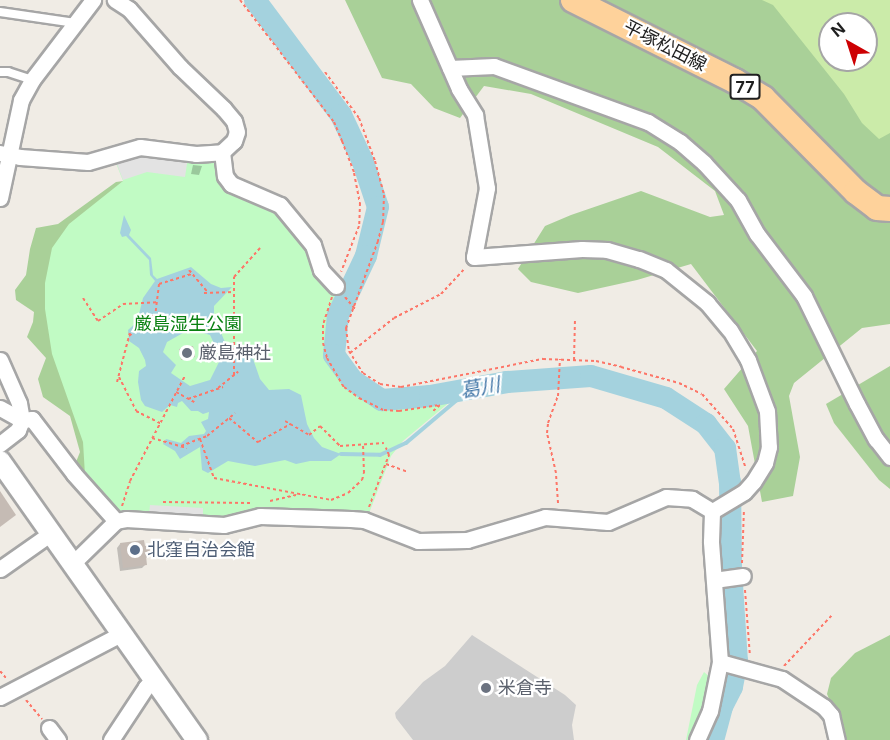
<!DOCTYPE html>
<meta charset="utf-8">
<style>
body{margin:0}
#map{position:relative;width:890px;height:740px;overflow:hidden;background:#f0ece5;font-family:Inter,"Noto Sans JP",sans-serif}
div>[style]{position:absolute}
.religious>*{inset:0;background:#cdcdcd}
.grass>*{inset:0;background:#cbeba9}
.forest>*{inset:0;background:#a9d098}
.park>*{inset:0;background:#c1fbc4}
.parking>*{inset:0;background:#e3e3e3}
.water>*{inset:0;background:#a4d2de}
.shadow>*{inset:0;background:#0003}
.stream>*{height:4px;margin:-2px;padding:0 2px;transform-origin:2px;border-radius:2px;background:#a4d2de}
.river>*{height:22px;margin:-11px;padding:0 11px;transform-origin:11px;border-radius:11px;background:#a4d2de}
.building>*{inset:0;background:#c5bbb4}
.path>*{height:2px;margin-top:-1px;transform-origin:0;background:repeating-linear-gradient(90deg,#fd7668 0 3px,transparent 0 6px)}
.roads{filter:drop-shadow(2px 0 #a6a6a6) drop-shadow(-2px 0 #a6a6a6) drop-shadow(0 2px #a6a6a6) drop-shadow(0 -2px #a6a6a6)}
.service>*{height:8px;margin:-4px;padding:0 4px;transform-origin:4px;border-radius:4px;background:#fff}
.minor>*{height:15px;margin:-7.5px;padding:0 7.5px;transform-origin:7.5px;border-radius:7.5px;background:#fff}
.tertiary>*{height:20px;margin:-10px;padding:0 10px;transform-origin:10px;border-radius:10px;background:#fff}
.primary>*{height:24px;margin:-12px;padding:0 12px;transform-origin:12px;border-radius:12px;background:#fed29b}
.dots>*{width:16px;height:16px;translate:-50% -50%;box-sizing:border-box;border:3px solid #fff;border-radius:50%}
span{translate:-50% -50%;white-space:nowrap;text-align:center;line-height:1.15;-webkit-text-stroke:4.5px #fff;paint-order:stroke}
.shield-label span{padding:2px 4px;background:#fff;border:2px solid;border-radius:4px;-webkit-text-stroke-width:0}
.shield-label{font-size:16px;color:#1f1f1f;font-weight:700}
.street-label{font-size:18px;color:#1f1f1f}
.park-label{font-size:18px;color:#098011}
.worship-label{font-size:18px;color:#5b616d}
.left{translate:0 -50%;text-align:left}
.service-label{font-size:18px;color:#4e5e75}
.water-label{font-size:20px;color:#4579a9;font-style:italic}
.north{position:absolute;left:818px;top:12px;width:60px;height:60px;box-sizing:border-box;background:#fff;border:2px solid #a5a5a5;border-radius:50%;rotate:321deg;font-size:16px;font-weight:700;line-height:24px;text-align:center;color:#1f1f1f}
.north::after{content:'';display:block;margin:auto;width:21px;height:27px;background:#cd0003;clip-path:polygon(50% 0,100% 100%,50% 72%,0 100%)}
</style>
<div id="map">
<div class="religious">
<div style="clip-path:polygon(472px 635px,565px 695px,576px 705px,572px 725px,574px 740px,413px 740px,396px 718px,395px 713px,423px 682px,445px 666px)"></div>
</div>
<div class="grass">
<div style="clip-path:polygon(evenodd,725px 0,890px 0,890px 161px,725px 0,830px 24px,866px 24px,866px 60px,830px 60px,830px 24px)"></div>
</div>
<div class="forest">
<div style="clip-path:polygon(345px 0,762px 0,773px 5px,844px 94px,862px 123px,879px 139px,890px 133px,890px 324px,862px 328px,794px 383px,789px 396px,800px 457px,793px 496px,762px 502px,748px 426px,724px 389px,757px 351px,691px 264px,637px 280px,578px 293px,531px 282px,518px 269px,545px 226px,571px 215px,641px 191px,710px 217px,724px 215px,715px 191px,658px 147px,531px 94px,484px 86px,460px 118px,434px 108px,411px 84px,382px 78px)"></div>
<div style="clip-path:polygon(138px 179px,87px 484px,76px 462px,80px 452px,70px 416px,43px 397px,38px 379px,46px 358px,27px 337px,33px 322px,34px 312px,16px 300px,15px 290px,26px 275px,30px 249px,36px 228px,58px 224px,116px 182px)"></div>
<div style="clip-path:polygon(890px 366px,890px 489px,879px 480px,834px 423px,826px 404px)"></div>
<div style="clip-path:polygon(890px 635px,890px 740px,846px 740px,827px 694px,831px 678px,855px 653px)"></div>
</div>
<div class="park">
<div style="clip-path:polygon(114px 158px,218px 159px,223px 177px,274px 206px,308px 245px,336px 292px,327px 324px,327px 340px,332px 361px,353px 391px,385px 407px,400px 409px,451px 401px,403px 441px,391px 456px,368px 516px,236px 519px,126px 514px,115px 512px,85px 475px,83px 442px,52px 354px,45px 309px,45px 283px,52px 248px,69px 224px,123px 181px)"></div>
<div style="clip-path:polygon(704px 672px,712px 679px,693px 740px,686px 740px,697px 685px)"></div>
</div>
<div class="parking">
<div style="clip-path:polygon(142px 149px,188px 157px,185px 177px,147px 172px,123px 180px,115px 159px)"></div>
<div style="clip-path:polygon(150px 505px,203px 508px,203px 519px,149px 515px)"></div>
</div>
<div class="water">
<div style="clip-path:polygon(evenodd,124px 215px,131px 230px,129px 235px,151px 258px,153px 275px,157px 279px,191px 267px,211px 284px,221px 288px,232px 287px,214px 306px,214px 316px,227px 347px,252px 356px,260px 379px,269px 390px,289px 389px,301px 395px,307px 424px,314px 438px,322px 447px,341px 454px,331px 461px,310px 461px,296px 464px,285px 460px,255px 466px,228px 461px,208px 473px,202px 470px,200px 447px,180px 459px,175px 451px,163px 444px,166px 439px,181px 443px,189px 436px,204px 434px,206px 431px,201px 422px,208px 419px,209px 412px,203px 414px,198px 411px,191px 411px,182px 401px,178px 403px,177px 407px,170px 405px,162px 412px,145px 406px,141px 400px,138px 382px,139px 371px,146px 366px,145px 360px,139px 348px,129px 341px,128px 330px,137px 322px,143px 298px,155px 281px,150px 275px,149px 260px,126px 236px,122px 237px,120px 233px,124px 215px,190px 329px,210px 335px,221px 358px,210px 380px,190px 386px,171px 373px,176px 365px,163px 352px,167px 342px,190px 329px)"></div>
</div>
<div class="shadow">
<div style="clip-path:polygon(193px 165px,202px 166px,199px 175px,191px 174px)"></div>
<div style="clip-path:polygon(120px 544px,149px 555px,145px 559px,146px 564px,142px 568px,120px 571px,117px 548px)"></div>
</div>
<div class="stream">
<div style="left:341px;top:454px;width:39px;rotate:1deg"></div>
<div style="left:380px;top:455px;width:29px;rotate:-25deg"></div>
<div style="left:406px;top:443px;width:84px;rotate:-40.2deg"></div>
</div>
<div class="river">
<div style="left:255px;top:0;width:144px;rotate:53.2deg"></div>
<div style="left:341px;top:115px;width:52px;rotate:64.9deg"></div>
<div style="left:363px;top:162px;width:47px;rotate:71.6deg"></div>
<div style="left:378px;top:207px;width:50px;rotate:103.8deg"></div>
<div style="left:366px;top:256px;width:65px;rotate:115.4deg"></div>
<div style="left:338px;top:315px;width:40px;rotate:95.7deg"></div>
<div style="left:334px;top:355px;width:31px;rotate:54deg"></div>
<div style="left:352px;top:380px;width:36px;rotate:34deg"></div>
<div style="left:382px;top:400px;width:48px;rotate:-4.8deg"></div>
<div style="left:430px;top:396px;width:78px;rotate:-10.3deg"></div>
<div style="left:507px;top:382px;width:84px;rotate:-4.1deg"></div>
<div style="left:591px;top:376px;width:78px;rotate:16.3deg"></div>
<div style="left:666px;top:398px;width:48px;rotate:33deg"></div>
<div style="left:706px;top:424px;width:31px;rotate:52deg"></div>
<div style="left:725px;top:448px;width:34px;rotate:82deg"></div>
<div style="left:730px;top:482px;width:87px;rotate:89.3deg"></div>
<div style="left:731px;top:569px;width:92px;rotate:86.3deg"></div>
<div style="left:737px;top:661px;width:26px;rotate:101deg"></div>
<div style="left:732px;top:687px;width:22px;rotate:117deg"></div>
<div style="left:722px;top:707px;width:34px;rotate:105deg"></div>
</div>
<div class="building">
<div style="clip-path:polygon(193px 346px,195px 357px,181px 360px,179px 349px)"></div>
<div style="clip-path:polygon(0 491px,16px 515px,0 527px)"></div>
<div style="clip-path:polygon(144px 540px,145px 546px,149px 545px,151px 555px,146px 556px,147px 565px,123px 568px,120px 543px)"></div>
</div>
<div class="path">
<div style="left:240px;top:0;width:154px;rotate:52.4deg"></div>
<div style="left:334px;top:122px;width:21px;rotate:67deg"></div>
<div style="left:342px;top:141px;width:34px;rotate:69deg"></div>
<div style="left:354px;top:173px;width:31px;rotate:79deg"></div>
<div style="left:360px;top:203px;width:23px;rotate:92deg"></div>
<div style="left:359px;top:226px;width:49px;rotate:111.4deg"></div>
<div style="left:325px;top:72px;width:57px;rotate:53.5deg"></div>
<div style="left:359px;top:118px;width:46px;rotate:69.6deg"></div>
<div style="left:375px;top:161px;width:35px;rotate:75deg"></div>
<div style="left:384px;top:195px;width:27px;rotate:92deg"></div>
<div style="left:383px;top:222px;width:20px;rotate:105deg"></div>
<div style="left:378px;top:241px;width:93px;rotate:110.2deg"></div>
<div style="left:346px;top:328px;width:23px;rotate:83deg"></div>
<div style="left:349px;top:351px;width:26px;rotate:58deg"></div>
<div style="left:363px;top:373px;width:20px;rotate:33deg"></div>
<div style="left:380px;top:384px;width:21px;rotate:8deg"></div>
<div style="left:401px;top:387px;width:145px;rotate:-11.2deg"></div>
<div style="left:543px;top:359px;width:53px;rotate:2.2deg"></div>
<div style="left:596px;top:361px;width:26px;rotate:13deg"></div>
<div style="left:621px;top:367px;width:60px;rotate:15.4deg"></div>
<div style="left:679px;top:383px;width:25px;rotate:26deg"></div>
<div style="left:702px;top:394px;width:47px;rotate:48.5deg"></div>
<div style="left:733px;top:429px;width:42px;rotate:72deg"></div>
<div style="left:189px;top:270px;width:30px;rotate:50deg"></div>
<div style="left:204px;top:293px;width:30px;rotate:-2deg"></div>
<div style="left:332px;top:297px;width:29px;rotate:108deg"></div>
<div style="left:323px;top:325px;width:18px;rotate:90deg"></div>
<div style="left:323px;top:343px;width:16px;rotate:75deg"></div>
<div style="left:327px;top:358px;width:34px;rotate:60deg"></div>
<div style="left:344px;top:387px;width:19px;rotate:36deg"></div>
<div style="left:359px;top:398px;width:28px;rotate:26deg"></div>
<div style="left:384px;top:410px;width:15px;rotate:4deg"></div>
<div style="left:399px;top:411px;width:41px;rotate:-8.3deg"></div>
<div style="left:440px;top:405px;width:11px;rotate:139deg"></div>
<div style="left:345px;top:297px;width:16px;rotate:50deg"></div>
<div style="left:83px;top:298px;width:27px;rotate:57deg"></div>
<div style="left:98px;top:321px;width:30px;rotate:-34deg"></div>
<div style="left:123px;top:304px;width:34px;rotate:-3deg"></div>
<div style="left:155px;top:317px;width:33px;rotate:-83deg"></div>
<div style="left:159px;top:284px;width:34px;rotate:-17deg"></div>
<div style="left:129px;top:336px;width:33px;rotate:-40deg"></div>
<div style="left:350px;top:353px;width:56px;rotate:-38.5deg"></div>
<div style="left:394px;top:318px;width:53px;rotate:-27.1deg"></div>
<div style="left:441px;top:294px;width:35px;rotate:-47deg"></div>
<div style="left:574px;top:360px;width:42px;rotate:-88.6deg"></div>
<div style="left:234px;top:375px;width:98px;rotate:-90deg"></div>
<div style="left:234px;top:277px;width:39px;rotate:-48deg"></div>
<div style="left:119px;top:377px;width:38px;rotate:63deg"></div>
<div style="left:136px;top:411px;width:28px;rotate:27deg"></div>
<div style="left:117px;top:382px;width:52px;rotate:-75.4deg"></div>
<div style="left:218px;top:388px;width:26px;rotate:-39deg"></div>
<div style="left:176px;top:392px;width:21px;rotate:29deg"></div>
<div style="left:188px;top:399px;width:37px;rotate:-19deg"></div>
<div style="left:229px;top:418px;width:38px;rotate:40deg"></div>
<div style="left:258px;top:442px;width:37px;rotate:-29deg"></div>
<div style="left:285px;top:421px;width:28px;rotate:30deg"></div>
<div style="left:309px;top:435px;width:14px;rotate:-39deg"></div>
<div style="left:320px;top:426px;width:28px;rotate:45deg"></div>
<div style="left:340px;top:446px;width:44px;rotate:-3.9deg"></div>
<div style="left:152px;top:438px;width:36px;rotate:16deg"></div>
<div style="left:200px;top:439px;width:41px;rotate:70.3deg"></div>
<div style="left:214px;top:478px;width:119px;rotate:10.6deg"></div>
<div style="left:331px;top:500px;width:18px;rotate:-22deg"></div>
<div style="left:348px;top:493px;width:19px;rotate:-43deg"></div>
<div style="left:362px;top:480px;width:7px;rotate:-74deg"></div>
<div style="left:364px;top:473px;width:28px;rotate:-92deg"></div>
<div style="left:181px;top:446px;width:28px;rotate:-21deg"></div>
<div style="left:207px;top:436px;width:36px;rotate:-39deg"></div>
<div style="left:386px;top:464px;width:23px;rotate:20deg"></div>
<div style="left:270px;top:501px;width:31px;rotate:-13deg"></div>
<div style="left:163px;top:502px;width:87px;rotate:0.7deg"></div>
<div style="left:558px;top:503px;width:30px;rotate:-94deg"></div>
<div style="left:556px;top:473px;width:41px;rotate:-102.7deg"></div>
<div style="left:547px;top:433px;width:10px;rotate:-84deg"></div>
<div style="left:548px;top:423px;width:29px;rotate:-70deg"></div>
<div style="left:558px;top:396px;width:37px;rotate:-87deg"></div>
<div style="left:122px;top:506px;width:26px;rotate:-72deg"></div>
<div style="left:130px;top:481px;width:119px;rotate:-62.4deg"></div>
<div style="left:369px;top:507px;width:56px;rotate:-69deg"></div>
<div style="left:389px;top:455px;width:8px;rotate:-113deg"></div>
<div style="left:742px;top:563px;width:54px;rotate:-87.9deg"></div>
<div style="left:745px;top:590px;width:66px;rotate:85.7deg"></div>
<div style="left:784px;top:666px;width:71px;rotate:-46.7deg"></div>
<div style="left:0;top:671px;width:9px;rotate:49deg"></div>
<div style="left:26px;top:700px;width:25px;rotate:50deg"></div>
</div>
<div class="roads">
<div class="service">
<div style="left:0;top:12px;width:76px;rotate:8.3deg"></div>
<div style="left:0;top:72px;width:8px"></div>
<div style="left:8px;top:72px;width:25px;rotate:18deg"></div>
</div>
<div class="minor">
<div style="left:420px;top:0;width:97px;rotate:66.3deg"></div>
<div style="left:459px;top:89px;width:31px;rotate:58deg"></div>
<div style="left:475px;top:115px;width:74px;rotate:80.7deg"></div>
<div style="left:487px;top:188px;width:70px;rotate:100.7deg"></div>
<div style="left:474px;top:257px;width:108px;rotate:-4.2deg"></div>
<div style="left:582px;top:249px;width:25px;rotate:2deg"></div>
<div style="left:607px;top:250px;width:33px;rotate:16deg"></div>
<div style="left:639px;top:259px;width:29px;rotate:22deg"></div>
<div style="left:666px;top:270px;width:53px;rotate:38.8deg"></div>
<div style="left:707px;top:303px;width:35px;rotate:50deg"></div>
<div style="left:730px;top:330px;width:35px;rotate:59deg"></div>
<div style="left:748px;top:360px;width:54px;rotate:69.6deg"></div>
<div style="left:767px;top:411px;width:36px;rotate:87deg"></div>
<div style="left:769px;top:447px;width:16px;rotate:104deg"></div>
<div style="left:765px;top:463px;width:22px;rotate:122deg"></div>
<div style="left:753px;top:482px;width:13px;rotate:132deg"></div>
<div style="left:744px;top:492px;width:37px;rotate:149deg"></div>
<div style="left:450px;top:68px;width:44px;rotate:-2.6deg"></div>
<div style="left:494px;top:66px;width:164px;rotate:20deg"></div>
<div style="left:648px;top:122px;width:38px;rotate:32deg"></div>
<div style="left:680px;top:142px;width:32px;rotate:41deg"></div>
<div style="left:704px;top:163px;width:50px;rotate:47.4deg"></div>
<div style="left:738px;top:200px;width:39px;rotate:61deg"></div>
<div style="left:757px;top:234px;width:78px;rotate:52.8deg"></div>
<div style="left:804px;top:296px;width:120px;rotate:63.9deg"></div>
<div style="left:857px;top:404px;width:40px;rotate:62deg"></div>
<div style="left:876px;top:439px;width:23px;rotate:52deg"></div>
<div style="left:222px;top:152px;width:24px;rotate:83deg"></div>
<div style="left:225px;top:176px;width:10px;rotate:53deg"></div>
<div style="left:231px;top:184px;width:53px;rotate:23.2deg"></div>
<div style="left:280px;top:205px;width:52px;rotate:50.5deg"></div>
<div style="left:313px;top:245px;width:26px;rotate:72deg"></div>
<div style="left:321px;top:270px;width:22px;rotate:47deg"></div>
<div style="left:0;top:153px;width:20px;rotate:11deg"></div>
<div style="left:20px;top:157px;width:68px;rotate:4.2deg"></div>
<div style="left:88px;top:162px;width:54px;rotate:-16.1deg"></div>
<div style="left:140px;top:147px;width:56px;rotate:7.1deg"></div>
<div style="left:196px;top:154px;width:26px;rotate:-4deg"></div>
<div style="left:222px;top:152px;width:16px;rotate:-43deg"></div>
<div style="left:234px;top:141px;width:9px;rotate:-72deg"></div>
<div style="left:237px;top:132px;width:11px;rotate:-105deg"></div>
<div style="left:234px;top:121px;width:16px;rotate:-130deg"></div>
<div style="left:224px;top:109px;width:61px;rotate:-136.3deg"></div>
<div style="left:180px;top:67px;width:77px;rotate:-131.3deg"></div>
<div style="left:129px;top:9px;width:17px;rotate:-147deg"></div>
<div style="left:0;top:198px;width:100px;rotate:-77.9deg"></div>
<div style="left:21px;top:100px;width:23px;rotate:-61deg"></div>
<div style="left:32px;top:80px;width:101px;rotate:-52.7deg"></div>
<div style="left:0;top:360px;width:47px;rotate:66.2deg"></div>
<div style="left:19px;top:403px;width:17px;rotate:80deg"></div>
<div style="left:22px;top:420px;width:11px;rotate:112deg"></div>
<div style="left:18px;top:430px;width:23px;rotate:142deg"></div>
<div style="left:0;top:408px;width:25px;rotate:29deg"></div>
<div style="left:22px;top:420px;width:10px;rotate:-6deg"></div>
<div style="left:32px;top:419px;width:69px;rotate:52.6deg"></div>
<div style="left:74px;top:474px;width:63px;rotate:48.2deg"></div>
<div style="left:72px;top:564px;width:62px;rotate:-44.3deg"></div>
<div style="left:116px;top:521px;width:10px;rotate:-11deg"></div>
<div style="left:126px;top:519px;width:98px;rotate:3.5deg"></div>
<div style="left:224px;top:525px;width:37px;rotate:-14deg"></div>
<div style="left:260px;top:516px;width:91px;rotate:1.9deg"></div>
<div style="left:351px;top:519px;width:13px;rotate:4deg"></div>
<div style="left:364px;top:520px;width:58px;rotate:21.3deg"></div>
<div style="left:418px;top:541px;width:49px;rotate:-1.2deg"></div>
<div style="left:467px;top:540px;width:81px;rotate:-16.4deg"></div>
<div style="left:545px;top:517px;width:63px;rotate:4.5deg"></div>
<div style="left:608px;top:522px;width:63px;rotate:-23.3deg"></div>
<div style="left:666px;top:497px;width:26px;rotate:4deg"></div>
<div style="left:692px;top:499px;width:23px;rotate:31deg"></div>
<div style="left:0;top:569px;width:62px;rotate:-35.2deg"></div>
<div style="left:714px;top:580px;width:29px;rotate:-8deg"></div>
<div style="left:720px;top:662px;width:64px;rotate:15.3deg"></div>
<div style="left:782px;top:679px;width:50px;rotate:33.7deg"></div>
<div style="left:824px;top:707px;width:11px;rotate:49deg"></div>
<div style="left:831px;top:715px;width:26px;rotate:77deg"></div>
<div style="left:0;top:697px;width:136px;rotate:-27.5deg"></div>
<div style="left:49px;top:728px;width:15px;rotate:53deg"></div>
<div style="left:111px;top:740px;width:64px;rotate:-56.6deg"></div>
<div style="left:146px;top:687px;width:9px;rotate:-36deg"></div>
<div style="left:697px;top:740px;width:32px;rotate:-66deg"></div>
<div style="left:710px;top:711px;width:50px;rotate:-78.5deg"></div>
<div style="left:720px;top:662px;width:121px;rotate:-94.3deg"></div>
<div style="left:711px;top:541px;width:30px;rotate:-88deg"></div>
</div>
<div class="tertiary">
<div style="left:0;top:461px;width:342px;rotate:54.8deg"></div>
</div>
<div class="primary">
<div style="left:573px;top:0;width:181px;rotate:26.6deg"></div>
<div style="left:735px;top:81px;width:33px;rotate:31deg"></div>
<div style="left:763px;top:98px;width:132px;rotate:45.3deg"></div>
<div style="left:856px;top:192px;width:26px;rotate:37deg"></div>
<div style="left:877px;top:208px;width:13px;rotate:4deg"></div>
</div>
</div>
<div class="dots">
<div style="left:187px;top:353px;background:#6b7280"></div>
<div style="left:135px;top:550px;background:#5c6f8a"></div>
<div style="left:486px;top:688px;background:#6b7280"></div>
</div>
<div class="shield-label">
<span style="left:745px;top:87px">77</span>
</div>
<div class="street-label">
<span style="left:665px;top:46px;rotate:27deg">平塚松田線</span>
</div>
<div class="park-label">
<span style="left:188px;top:324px">厳島湿生公園</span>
</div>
<div class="worship-label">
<span class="left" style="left:199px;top:353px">厳島神社</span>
<span class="left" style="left:498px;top:688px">米倉寺</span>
</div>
<div class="service-label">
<span class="left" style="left:147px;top:550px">北窪自治会館</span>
</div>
<div class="water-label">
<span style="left:480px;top:388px;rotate:-10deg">葛川</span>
</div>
<div class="north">N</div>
</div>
